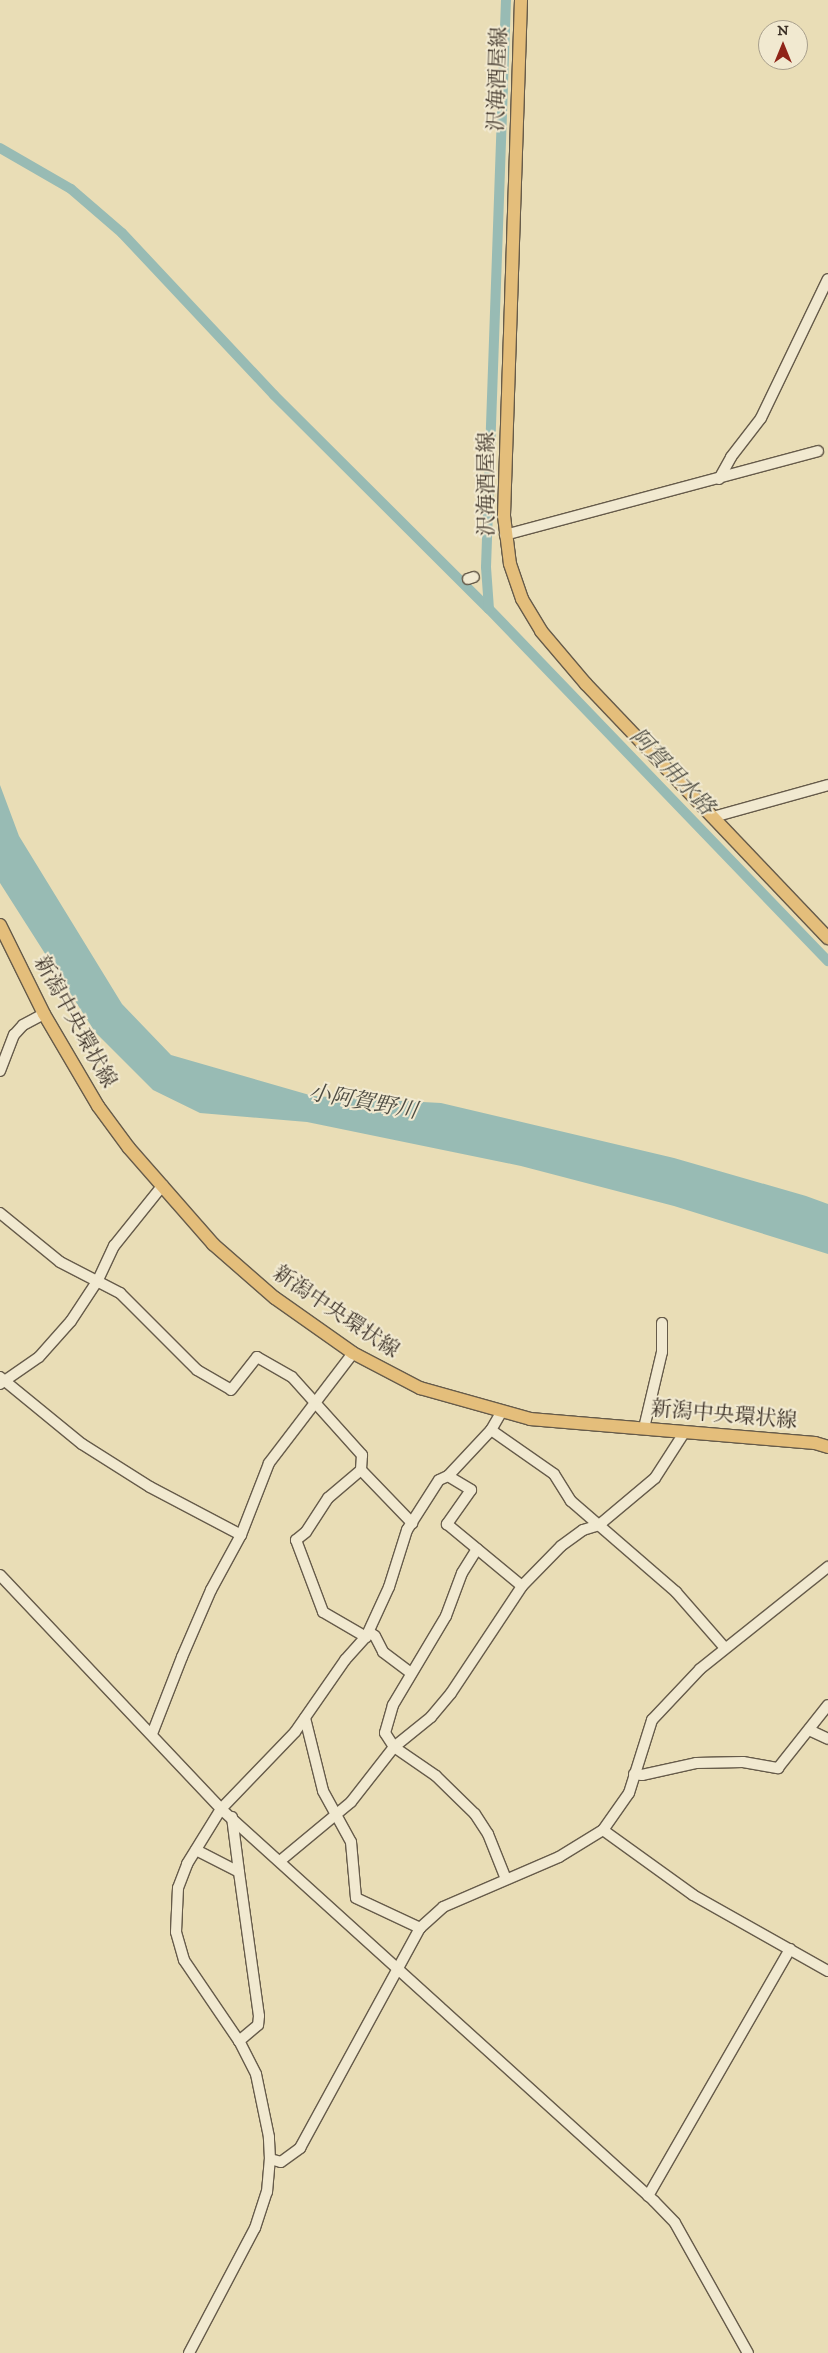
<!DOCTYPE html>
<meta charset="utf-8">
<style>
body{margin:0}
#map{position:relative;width:828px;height:2353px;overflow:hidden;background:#e9ddb6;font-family:"IM FELL DW Pica","Noto Serif JP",serif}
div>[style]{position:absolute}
.water>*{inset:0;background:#98bbb4}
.canal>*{height:10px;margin:-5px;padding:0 5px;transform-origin:5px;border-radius:5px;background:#98bbb4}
.roads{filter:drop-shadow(1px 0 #665b4a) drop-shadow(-1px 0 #665b4a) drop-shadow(0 1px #665b4a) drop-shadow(0 -1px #665b4a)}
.minor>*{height:10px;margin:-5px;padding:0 5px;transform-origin:5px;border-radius:5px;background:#f1e9d0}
.major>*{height:12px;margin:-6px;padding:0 6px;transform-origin:6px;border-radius:6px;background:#e4be7b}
span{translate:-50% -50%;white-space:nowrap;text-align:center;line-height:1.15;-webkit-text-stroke:4px #f1e9d0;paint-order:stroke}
.street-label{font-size:21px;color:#3b3026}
.water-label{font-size:22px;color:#4e4c42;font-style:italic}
.north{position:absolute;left:758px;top:20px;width:50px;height:50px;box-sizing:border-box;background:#f1e9d0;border:1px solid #a89f8c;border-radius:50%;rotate:0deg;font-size:14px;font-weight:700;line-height:20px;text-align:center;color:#3b3026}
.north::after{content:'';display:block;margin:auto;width:18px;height:22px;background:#8f2418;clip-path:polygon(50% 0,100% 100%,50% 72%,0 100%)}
</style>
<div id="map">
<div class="water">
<div style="clip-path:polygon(0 785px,19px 836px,122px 1004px,171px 1055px,313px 1096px,441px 1103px,674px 1158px,806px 1196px,828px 1204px,828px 1254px,674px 1206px,521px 1166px,307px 1122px,200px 1113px,153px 1090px,95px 1032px,0 883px)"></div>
</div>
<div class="canal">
<div style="left:0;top:148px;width:82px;rotate:30deg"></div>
<div style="left:71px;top:189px;width:67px;rotate:40.8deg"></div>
<div style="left:122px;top:233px;width:222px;rotate:46.8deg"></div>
<div style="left:274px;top:395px;width:303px;rotate:44.9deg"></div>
<div style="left:489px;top:609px;width:489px;rotate:46.1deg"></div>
<div style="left:489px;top:609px;width:42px;rotate:-94.1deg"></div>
<div style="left:486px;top:567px;width:567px;rotate:-87.98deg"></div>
</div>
<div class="roads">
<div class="minor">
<div style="left:719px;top:479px;width:25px;rotate:-61deg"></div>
<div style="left:731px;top:457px;width:49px;rotate:-52.4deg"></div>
<div style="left:761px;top:418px;width:154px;rotate:-64.3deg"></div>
<div style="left:505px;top:535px;width:324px;rotate:-15deg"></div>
<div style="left:468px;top:579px;width:6px;rotate:-18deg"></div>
<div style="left:713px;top:817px;width:119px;rotate:-15.5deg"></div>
<div style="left:0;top:1071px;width:39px;rotate:-69deg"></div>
<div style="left:14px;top:1035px;width:13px;rotate:-48deg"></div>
<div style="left:23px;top:1025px;width:24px;rotate:-28deg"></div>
<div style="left:0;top:1213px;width:77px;rotate:39.2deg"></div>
<div style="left:60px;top:1262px;width:68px;rotate:27.3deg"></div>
<div style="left:120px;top:1293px;width:109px;rotate:45deg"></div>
<div style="left:197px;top:1370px;width:39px;rotate:30deg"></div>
<div style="left:231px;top:1390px;width:42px;rotate:-51.8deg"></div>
<div style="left:257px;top:1357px;width:40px;rotate:29.7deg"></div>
<div style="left:292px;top:1377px;width:105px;rotate:48.1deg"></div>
<div style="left:362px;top:1455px;width:15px;rotate:94deg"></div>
<div style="left:0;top:1377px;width:106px;rotate:39.3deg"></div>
<div style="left:82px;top:1444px;width:80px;rotate:32.3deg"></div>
<div style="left:150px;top:1487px;width:103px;rotate:27.8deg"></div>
<div style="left:0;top:1384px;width:47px;rotate:-34.7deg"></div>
<div style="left:39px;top:1357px;width:48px;rotate:-48.4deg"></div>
<div style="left:71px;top:1321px;width:49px;rotate:-56.6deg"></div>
<div style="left:98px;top:1280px;width:38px;rotate:-65deg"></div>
<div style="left:114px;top:1246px;width:78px;rotate:-51.2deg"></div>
<div style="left:644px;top:1428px;width:78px;rotate:-76.7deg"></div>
<div style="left:662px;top:1352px;width:29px;rotate:-90deg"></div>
<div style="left:491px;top:1430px;width:77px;rotate:34.9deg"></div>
<div style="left:554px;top:1474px;width:32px;rotate:58deg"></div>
<div style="left:571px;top:1501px;width:139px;rotate:40.9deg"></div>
<div style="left:676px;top:1592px;width:74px;rotate:48.8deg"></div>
<div style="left:361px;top:1470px;width:43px;rotate:139.7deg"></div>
<div style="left:328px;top:1498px;width:40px;rotate:122.9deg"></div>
<div style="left:306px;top:1532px;width:13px;rotate:141deg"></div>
<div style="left:296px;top:1540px;width:77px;rotate:69.4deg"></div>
<div style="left:323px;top:1612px;width:50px;rotate:30.2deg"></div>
<div style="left:361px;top:1470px;width:74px;rotate:46.1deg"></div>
<div style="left:448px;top:1476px;width:27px;rotate:31deg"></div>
<div style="left:471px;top:1490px;width:42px;rotate:125.2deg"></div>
<div style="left:447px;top:1524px;width:97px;rotate:39.6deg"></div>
<div style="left:522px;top:1586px;width:56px;rotate:-45.7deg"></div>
<div style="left:561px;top:1546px;width:27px;rotate:-36deg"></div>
<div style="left:583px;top:1530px;width:17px;rotate:-17deg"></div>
<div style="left:599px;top:1525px;width:73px;rotate:-40deg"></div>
<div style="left:655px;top:1478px;width:54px;rotate:-57.2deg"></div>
<div style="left:477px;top:1549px;width:28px;rotate:122deg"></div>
<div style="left:462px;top:1573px;width:46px;rotate:110.4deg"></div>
<div style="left:446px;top:1616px;width:104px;rotate:120.8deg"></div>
<div style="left:393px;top:1705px;width:29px;rotate:106deg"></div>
<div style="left:385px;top:1733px;width:17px;rotate:57deg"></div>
<div style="left:394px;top:1747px;width:51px;rotate:34.6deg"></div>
<div style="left:436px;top:1776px;width:54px;rotate:44.3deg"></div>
<div style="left:475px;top:1814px;width:24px;rotate:57deg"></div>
<div style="left:488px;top:1834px;width:48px;rotate:68.2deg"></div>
<div style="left:0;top:1575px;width:322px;rotate:46.6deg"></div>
<div style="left:221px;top:1809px;width:584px;rotate:42.15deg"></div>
<div style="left:654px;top:2201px;width:30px;rotate:46deg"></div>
<div style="left:675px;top:2223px;width:149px;rotate:60.7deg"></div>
<div style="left:369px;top:1632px;width:7px;rotate:34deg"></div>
<div style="left:375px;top:1636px;width:18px;rotate:63deg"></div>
<div style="left:383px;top:1652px;width:35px;rotate:37deg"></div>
<div style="left:305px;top:1718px;width:75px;rotate:76.1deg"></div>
<div style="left:323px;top:1791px;width:58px;rotate:61.2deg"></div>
<div style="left:351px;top:1842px;width:56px;rotate:84.9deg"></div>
<div style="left:356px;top:1898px;width:71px;rotate:25.1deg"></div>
<div style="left:809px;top:1730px;width:21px;rotate:25deg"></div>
<div style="left:152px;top:1734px;width:83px;rotate:-68.7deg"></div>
<div style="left:182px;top:1657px;width:73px;rotate:-66.6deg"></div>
<div style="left:211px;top:1590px;width:63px;rotate:-61.4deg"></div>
<div style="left:241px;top:1535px;width:77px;rotate:-68.7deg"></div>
<div style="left:269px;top:1463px;width:138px;rotate:-52.6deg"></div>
<div style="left:634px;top:1774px;width:8px;rotate:7deg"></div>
<div style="left:642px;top:1775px;width:55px;rotate:-12.5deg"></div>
<div style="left:696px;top:1763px;width:47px;rotate:-1.2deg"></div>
<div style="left:743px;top:1762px;width:36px;rotate:10deg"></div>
<div style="left:778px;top:1768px;width:80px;rotate:-51.6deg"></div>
<div style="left:232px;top:1817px;width:55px;rotate:82.7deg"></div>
<div style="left:603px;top:1830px;width:111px;rotate:35.8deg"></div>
<div style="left:693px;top:1895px;width:155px;rotate:29.4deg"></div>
<div style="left:196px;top:1850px;width:48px;rotate:27.1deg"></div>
<div style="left:239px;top:1872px;width:145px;rotate:82.1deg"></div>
<div style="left:259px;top:2016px;width:9px;rotate:96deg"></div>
<div style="left:258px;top:2025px;width:25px;rotate:140deg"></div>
<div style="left:280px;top:1861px;width:92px;rotate:-39.7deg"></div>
<div style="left:351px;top:1802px;width:70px;rotate:-52deg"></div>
<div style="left:394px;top:1747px;width:48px;rotate:-39deg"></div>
<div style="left:431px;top:1717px;width:31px;rotate:-50deg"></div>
<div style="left:451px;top:1693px;width:128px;rotate:-56.4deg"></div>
<div style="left:270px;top:2159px;width:11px;rotate:15deg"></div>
<div style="left:281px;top:2162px;width:24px;rotate:-36deg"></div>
<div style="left:300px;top:2148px;width:251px;rotate:-61.4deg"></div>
<div style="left:420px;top:1928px;width:31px;rotate:-42deg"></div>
<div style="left:443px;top:1907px;width:126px;rotate:-23.3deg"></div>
<div style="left:559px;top:1857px;width:52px;rotate:-31.5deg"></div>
<div style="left:603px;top:1830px;width:45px;rotate:-54.9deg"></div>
<div style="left:629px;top:1793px;width:77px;rotate:-72.5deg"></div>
<div style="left:652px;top:1720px;width:70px;rotate:-46.7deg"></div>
<div style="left:700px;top:1669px;width:164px;rotate:-38.6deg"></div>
<div style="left:648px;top:2196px;width:285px;rotate:-60.1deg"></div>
<div style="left:189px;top:2353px;width:141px;rotate:-62.2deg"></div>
<div style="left:255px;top:2228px;width:38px;rotate:-72deg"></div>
<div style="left:267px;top:2192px;width:33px;rotate:-85deg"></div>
<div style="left:270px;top:2159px;width:22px;rotate:-93deg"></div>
<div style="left:269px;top:2137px;width:64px;rotate:-101.7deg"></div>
<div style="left:256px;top:2074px;width:37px;rotate:-117deg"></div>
<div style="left:239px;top:2041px;width:98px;rotate:-124.2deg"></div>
<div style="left:184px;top:1960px;width:29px;rotate:-106deg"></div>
<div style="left:176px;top:1932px;width:44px;rotate:-87.4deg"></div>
<div style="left:178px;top:1888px;width:26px;rotate:-69deg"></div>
<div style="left:187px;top:1864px;width:65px;rotate:-58.3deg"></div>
<div style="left:221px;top:1809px;width:107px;rotate:-46.1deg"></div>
<div style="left:295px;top:1732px;width:88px;rotate:-55.2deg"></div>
<div style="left:345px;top:1660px;width:31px;rotate:-48deg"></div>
<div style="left:366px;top:1637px;width:55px;rotate:-65.3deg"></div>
<div style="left:389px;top:1587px;width:60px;rotate:-72.5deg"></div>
<div style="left:407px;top:1530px;width:59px;rotate:-57.4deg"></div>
<div style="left:439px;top:1480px;width:10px;rotate:-24deg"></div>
<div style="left:448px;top:1476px;width:63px;rotate:-46.9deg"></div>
<div style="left:491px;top:1430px;width:20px;rotate:-60deg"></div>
</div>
<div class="major">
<div style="left:521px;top:0;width:516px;rotate:91.89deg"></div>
<div style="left:504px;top:516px;width:48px;rotate:82.9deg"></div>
<div style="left:510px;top:564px;width:37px;rotate:71deg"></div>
<div style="left:522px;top:599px;width:37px;rotate:59deg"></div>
<div style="left:541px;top:631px;width:70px;rotate:49.7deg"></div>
<div style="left:586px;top:684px;width:351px;rotate:46.4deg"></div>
<div style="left:0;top:925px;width:99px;rotate:63.7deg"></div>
<div style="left:44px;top:1014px;width:107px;rotate:59.6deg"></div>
<div style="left:98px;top:1106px;width:52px;rotate:53.6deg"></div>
<div style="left:129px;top:1148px;width:128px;rotate:48.8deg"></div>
<div style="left:213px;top:1244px;width:82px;rotate:41.1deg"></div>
<div style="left:275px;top:1298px;width:95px;rotate:35.2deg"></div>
<div style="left:353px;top:1353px;width:76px;rotate:27.6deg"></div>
<div style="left:420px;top:1388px;width:114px;rotate:15.7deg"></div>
<div style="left:530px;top:1419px;width:286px;rotate:4.8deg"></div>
<div style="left:815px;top:1443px;width:14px;rotate:17deg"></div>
</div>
</div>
<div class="street-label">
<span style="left:498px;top:79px;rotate:-88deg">沢海酒屋線</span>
<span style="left:487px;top:484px;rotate:-90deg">沢海酒屋線</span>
<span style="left:75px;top:1022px;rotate:61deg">新潟中央環状線</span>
<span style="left:336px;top:1312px;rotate:34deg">新潟中央環状線</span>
<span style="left:724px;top:1415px;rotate:5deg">新潟中央環状線</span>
</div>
<div class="water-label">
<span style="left:672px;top:772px;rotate:46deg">阿賀用水路</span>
<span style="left:363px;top:1102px;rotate:10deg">小阿賀野川</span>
</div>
<div class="north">N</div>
</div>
